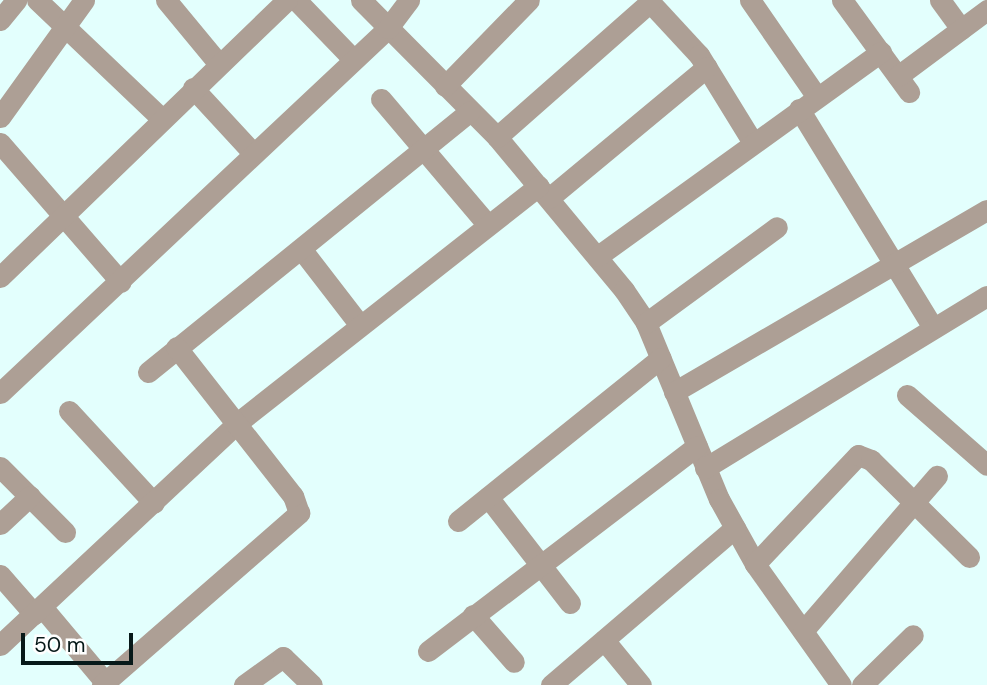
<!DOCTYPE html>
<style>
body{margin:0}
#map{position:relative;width:987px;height:685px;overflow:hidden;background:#e3fffd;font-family:"DM Sans",sans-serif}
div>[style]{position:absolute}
.minor>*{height:21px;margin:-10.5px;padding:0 10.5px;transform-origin:10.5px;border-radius:10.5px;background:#ad9f95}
span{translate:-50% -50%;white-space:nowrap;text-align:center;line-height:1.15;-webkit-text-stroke:5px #fff;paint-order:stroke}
.scale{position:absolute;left:21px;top:633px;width:112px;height:32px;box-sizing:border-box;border:4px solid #071919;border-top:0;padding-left:9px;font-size:21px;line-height:24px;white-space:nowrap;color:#071919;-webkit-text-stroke:5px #fff;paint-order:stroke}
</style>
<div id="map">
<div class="minor">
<div style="left:37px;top:0;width:171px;rotate:43.6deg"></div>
<div style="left:166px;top:0;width:83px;rotate:50.4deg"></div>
<div style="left:296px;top:0;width:82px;rotate:46deg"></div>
<div style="left:361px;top:0;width:193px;rotate:45.2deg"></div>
<div style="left:497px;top:137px;width:199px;rotate:50.3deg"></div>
<div style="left:624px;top:290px;width:40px;rotate:56deg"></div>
<div style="left:646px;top:323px;width:191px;rotate:67.5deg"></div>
<div style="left:719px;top:499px;width:74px;rotate:61deg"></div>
<div style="left:755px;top:564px;width:148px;rotate:54.6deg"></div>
<div style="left:648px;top:0;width:75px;rotate:47.2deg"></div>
<div style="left:699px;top:55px;width:101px;rotate:58.4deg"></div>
<div style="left:750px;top:0;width:118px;rotate:55.4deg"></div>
<div style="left:842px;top:0;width:114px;rotate:53.9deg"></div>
<div style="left:940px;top:0;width:36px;rotate:54deg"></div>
<div style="left:0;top:20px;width:26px;rotate:-51deg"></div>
<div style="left:898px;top:76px;width:111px;rotate:-36.6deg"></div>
<div style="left:445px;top:86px;width:120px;rotate:-45.7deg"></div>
<div style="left:193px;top:88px;width:87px;rotate:47.3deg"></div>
<div style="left:381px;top:99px;width:165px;rotate:49.7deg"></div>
<div style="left:799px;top:109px;width:257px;rotate:58.5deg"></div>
<div style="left:0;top:117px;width:144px;rotate:-54.3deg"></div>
<div style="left:497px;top:137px;width:204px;rotate:-41.4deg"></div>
<div style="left:0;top:143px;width:184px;rotate:49deg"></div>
<div style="left:549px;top:198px;width:205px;rotate:-39.7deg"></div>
<div style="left:302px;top:250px;width:93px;rotate:52.4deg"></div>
<div style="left:598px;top:256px;width:349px;rotate:-35.8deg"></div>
<div style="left:0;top:277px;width:399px;rotate:-44deg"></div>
<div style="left:646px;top:323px;width:162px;rotate:-36.2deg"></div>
<div style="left:148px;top:372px;width:414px;rotate:-39deg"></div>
<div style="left:674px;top:392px;width:362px;rotate:-30.2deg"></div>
<div style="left:0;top:393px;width:533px;rotate:-43.25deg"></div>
<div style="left:388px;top:28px;width:35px;rotate:-53deg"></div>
<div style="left:907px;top:395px;width:106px;rotate:41.2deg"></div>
<div style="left:69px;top:411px;width:125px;rotate:47.3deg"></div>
<div style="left:0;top:467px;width:92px;rotate:45deg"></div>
<div style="left:705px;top:468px;width:330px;rotate:-31.4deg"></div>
<div style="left:488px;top:497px;width:134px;rotate:52.3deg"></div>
<div style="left:458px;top:521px;width:260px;rotate:-38.8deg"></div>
<div style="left:0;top:524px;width:41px;rotate:-43deg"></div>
<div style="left:755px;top:564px;width:150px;rotate:-46.6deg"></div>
<div style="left:858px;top:455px;width:14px;rotate:21deg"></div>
<div style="left:871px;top:460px;width:138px;rotate:44.7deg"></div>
<div style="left:0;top:575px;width:52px;rotate:48.9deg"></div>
<div style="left:42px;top:607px;width:98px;rotate:50deg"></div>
<div style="left:473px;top:615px;width:62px;rotate:48.9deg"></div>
<div style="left:803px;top:631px;width:205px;rotate:-49.2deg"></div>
<div style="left:604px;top:640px;width:58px;rotate:50.6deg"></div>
<div style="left:0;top:645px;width:323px;rotate:-43.1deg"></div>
<div style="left:236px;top:424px;width:385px;rotate:-38.2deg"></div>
<div style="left:428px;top:651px;width:338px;rotate:-37.3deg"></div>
<div style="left:102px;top:685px;width:262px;rotate:-41.1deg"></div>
<div style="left:299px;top:513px;width:18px;rotate:-109deg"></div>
<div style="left:293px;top:496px;width:189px;rotate:-128.1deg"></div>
<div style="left:244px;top:685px;width:48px;rotate:-35.7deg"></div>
<div style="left:283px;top:657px;width:40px;rotate:44deg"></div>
<div style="left:551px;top:685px;width:242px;rotate:-40.5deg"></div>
<div style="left:862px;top:685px;width:71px;rotate:-44.4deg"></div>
</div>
<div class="scale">50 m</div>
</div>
